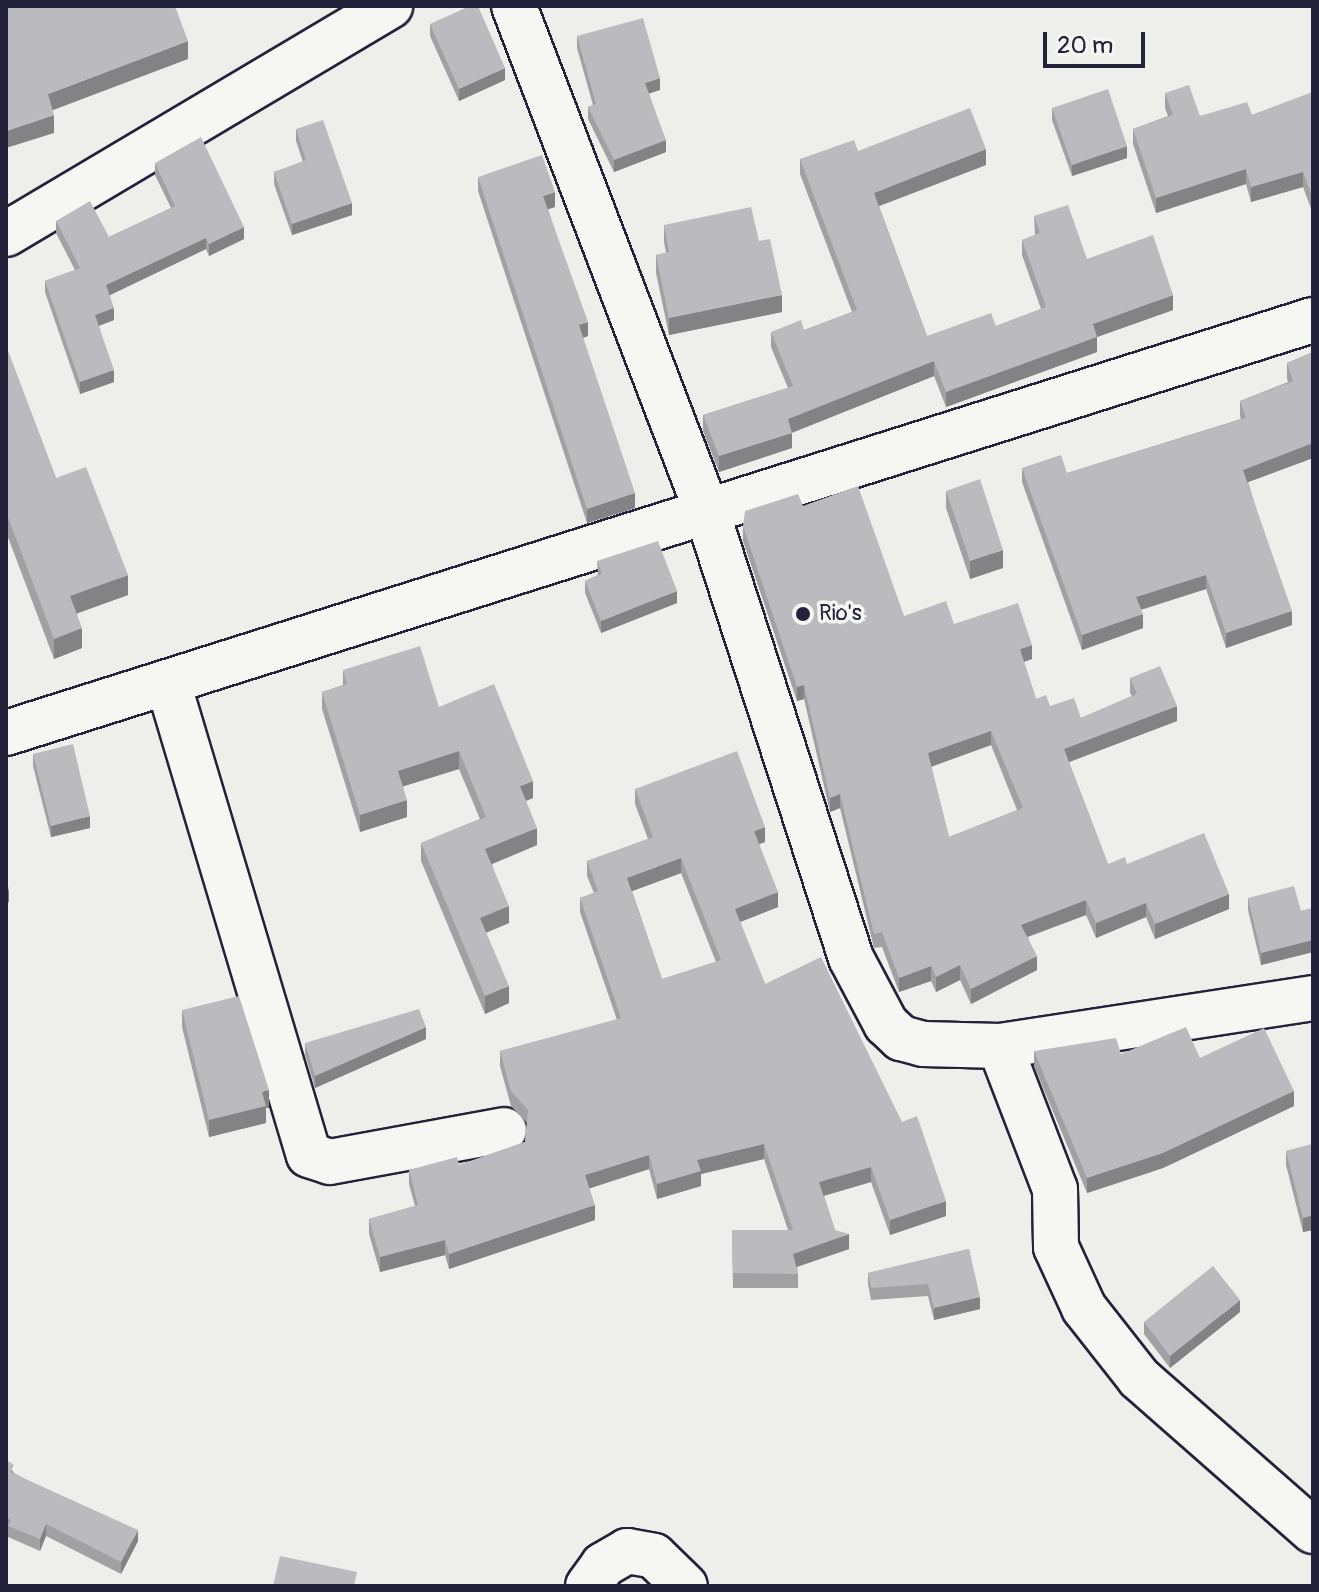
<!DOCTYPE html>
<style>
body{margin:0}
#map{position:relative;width:1319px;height:1592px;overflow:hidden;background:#eeeeeb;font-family:Pangolin,sans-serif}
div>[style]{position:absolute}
.roads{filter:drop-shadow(2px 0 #22223b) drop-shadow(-2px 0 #22223b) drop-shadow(0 2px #22223b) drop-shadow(0 -2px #22223b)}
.minor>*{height:44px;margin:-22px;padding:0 22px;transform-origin:22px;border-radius:22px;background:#f6f6f2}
.wall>*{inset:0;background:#a1a1a4}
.shaded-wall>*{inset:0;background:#838386}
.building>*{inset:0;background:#bbbbbf}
.dots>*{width:22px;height:22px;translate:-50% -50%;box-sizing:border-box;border:4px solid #f6f6f2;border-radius:50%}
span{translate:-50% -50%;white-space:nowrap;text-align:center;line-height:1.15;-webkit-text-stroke:7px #f6f6f2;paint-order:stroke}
.poi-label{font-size:22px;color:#22223b}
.left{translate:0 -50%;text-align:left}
.frame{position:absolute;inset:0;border:8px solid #22223b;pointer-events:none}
.scale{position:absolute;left:1043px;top:32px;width:102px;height:36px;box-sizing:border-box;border:4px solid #22223b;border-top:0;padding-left:10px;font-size:24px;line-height:28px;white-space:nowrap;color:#22223b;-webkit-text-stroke:6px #f6f6f2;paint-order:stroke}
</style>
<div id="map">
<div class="roads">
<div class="minor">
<div style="left:514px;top:6px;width:538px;rotate:69.11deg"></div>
<div style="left:706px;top:509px;width:472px;rotate:72.1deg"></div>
<div style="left:851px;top:958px;width:75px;rotate:62.1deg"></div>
<div style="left:886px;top:1024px;width:21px;rotate:43deg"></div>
<div style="left:901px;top:1038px;width:23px;rotate:15deg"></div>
<div style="left:923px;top:1044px;width:77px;rotate:1.5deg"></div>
<div style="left:1000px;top:1046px;width:317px;rotate:-8.7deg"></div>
<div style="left:6px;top:234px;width:447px;rotate:-30.7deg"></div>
<div style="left:169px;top:686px;width:489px;rotate:73.4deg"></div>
<div style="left:309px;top:1155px;width:22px;rotate:18deg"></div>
<div style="left:330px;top:1162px;width:177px;rotate:-10.4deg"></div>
<div style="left:6px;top:733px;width:1371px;rotate:-17.54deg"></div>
<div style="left:1000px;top:1046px;width:153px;rotate:69deg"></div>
<div style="left:1055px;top:1189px;width:58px;rotate:89deg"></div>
<div style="left:1056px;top:1247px;width:67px;rotate:65.3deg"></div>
<div style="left:1084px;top:1308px;width:89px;rotate:51.8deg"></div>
<div style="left:1139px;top:1378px;width:232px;rotate:41.3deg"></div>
<div style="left:588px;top:1586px;width:26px;rotate:-54deg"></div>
<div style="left:603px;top:1565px;width:28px;rotate:-30deg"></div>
<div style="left:627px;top:1551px;width:27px;rotate:10deg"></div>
<div style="left:654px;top:1556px;width:43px;rotate:44.1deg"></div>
</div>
</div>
<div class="wall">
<div style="clip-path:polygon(430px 24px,505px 80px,459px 101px,430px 36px)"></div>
<div style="clip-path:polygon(577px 36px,660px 90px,649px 93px,666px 152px,614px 172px,588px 119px,588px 107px,593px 105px,577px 48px)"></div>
<div style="clip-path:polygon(1313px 92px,1313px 214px,1303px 187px,1251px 202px,1246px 184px,1156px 213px,1133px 144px,1133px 129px,1168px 116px,1165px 108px,1165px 93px,1200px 116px,1252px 115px)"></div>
<div style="clip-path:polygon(1052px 108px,1127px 158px,1072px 176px,1052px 120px)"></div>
<div style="clip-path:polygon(296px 129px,352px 215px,292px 235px,274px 184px,274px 172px,303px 162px,296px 141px)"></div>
<div style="clip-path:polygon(858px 151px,986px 165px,879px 206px,927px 336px,996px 326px,1041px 309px,1022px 255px,1022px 240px,1035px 235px,1034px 216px,1087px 259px,1173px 310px,1097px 337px,1097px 352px,946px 407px,934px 376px,792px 433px,792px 448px,719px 472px,703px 431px,703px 415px,788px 388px,771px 347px,771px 332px,804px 330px,852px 312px,800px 174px,800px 159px)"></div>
<div style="clip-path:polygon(155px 163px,244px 239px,209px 256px,206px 249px,110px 295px,114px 320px,99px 326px,114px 382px,80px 394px,45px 292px,45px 281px,75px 270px,56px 233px,56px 221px,109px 237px,171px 208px,155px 175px)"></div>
<div style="clip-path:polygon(478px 177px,555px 207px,548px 209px,588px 336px,583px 338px,635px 508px,587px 523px,478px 191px)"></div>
<div style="clip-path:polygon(664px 225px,759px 241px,782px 312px,669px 335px,656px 273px,656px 255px,666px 253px,664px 242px)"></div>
<div style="clip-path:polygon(6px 346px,56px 478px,128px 595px,77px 613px,82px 648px,54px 659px,6px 532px)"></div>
<div style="clip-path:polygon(1313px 352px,1313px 458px,1248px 482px,1292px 625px,1226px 648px,1206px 589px,1141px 610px,1143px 628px,1082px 650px,1022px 482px,1022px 468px,1067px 473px,1241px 419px,1240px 416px,1240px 401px,1288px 382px,1287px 378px,1287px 363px)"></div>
<div style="clip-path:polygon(946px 491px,1003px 568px,970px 579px,946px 508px)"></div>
<div style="clip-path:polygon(evenodd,803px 506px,904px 616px,954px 624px,1032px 659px,1024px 662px,1036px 699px,1050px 706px,1081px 718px,1132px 696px,1130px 693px,1130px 678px,1177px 721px,1069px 762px,1108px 864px,1127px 864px,1229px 909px,1155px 939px,1146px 917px,1096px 938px,1086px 915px,1028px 937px,1037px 970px,971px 1004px,960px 980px,936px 992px,931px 981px,899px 992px,882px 947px,874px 948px,840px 808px,830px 812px,804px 699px,797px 701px,743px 541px,743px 526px,803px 506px,991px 745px,1017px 810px,949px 837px,931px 766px,991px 745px)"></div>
<div style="clip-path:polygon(597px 561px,677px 603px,601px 633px,585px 593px,585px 581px,598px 575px)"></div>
<div style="clip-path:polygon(343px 670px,439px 707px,533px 798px,526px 801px,537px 845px,492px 864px,509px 923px,486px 933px,509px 1003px,485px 1014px,421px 861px,421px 843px,480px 819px,459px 769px,403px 786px,407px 817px,360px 832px,322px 709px,322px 692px,343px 685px)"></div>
<div style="clip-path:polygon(33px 754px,90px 828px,51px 837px,33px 766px)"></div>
<div style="clip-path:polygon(evenodd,635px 789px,765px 842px,759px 844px,778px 907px,740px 922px,765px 984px,946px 1216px,890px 1235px,871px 1182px,824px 1196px,835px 1230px,849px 1249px,797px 1267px,798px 1274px,798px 1288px,733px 1288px,732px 1230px,788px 1230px,764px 1159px,701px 1174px,701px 1186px,657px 1199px,649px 1169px,589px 1188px,595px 1220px,449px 1269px,445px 1255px,380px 1272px,369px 1234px,369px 1219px,415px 1206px,409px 1184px,409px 1170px,459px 1165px,525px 1142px,527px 1123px,511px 1106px,500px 1066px,500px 1051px,617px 1020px,580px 912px,580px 898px,594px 893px,587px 876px,587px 861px,648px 839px,635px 804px,635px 789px,681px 873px,716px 962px,662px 979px,632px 891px,681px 873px)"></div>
<div style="clip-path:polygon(1248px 898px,1301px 911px,1313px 908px,1313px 952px,1261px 965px,1248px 910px)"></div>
<div style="clip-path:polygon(182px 1010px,269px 1108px,266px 1108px,266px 1123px,209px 1137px,182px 1027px)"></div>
<div style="clip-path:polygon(426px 1039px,315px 1088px,305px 1054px,305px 1043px)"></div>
<div style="clip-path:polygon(1034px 1051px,1200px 1058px,1294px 1106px,1163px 1168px,1087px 1193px,1034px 1066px)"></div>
<div style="clip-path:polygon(1313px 1144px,1313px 1230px,1303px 1232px,1286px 1165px,1286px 1151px)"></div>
<div style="clip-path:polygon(969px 1249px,980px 1309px,934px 1320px,928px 1296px,871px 1300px,868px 1284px,868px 1273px)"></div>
<div style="clip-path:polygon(1240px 1312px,1170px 1368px,1144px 1334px,1144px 1322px)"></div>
<div style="clip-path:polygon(6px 1460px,14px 1473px,138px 1541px,121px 1574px,46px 1536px,40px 1551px,8px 1537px,8px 1531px,6px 1529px)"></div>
</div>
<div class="shaded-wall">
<div style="clip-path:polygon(188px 41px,188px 59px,48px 112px,48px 94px)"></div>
<div style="clip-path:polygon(505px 68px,505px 80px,459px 101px,459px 89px)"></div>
<div style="clip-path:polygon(660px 78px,660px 90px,645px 95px,645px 83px)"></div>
<div style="clip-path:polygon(54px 115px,54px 133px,6px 148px,6px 131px)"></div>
<div style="clip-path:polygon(666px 140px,666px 152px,614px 172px,614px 160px)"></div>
<div style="clip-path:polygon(1127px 146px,1127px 158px,1072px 176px,1072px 165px)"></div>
<div style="clip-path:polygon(986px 149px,986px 165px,874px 208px,874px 193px)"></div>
<div style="clip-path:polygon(1246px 169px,1246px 184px,1156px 213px,1156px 198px)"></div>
<div style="clip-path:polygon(1303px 172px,1303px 187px,1251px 202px,1251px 187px)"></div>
<div style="clip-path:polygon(555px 192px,555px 207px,543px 211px,543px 196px)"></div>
<div style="clip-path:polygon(352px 203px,352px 215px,292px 235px,292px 224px)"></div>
<div style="clip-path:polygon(244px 227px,244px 239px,209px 256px,209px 244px)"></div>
<div style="clip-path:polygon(206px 238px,206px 249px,106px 297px,106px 285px)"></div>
<div style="clip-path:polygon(782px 295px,782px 312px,669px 335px,669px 318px)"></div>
<div style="clip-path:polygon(1173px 295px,1173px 310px,1097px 337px,1097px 352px,946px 407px,946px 392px,1093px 324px)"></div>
<div style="clip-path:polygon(114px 308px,114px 320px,95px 327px,95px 315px)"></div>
<div style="clip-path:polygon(588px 322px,588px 336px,579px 339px,579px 325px)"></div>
<div style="clip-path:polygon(934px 361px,934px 376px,788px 434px,788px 419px)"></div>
<div style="clip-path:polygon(114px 370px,114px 382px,80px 394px,80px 382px)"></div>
<div style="clip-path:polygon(792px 433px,792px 448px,719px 472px,719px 456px)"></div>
<div style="clip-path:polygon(1313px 443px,1313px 458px,1243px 484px,1243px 470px)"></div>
<div style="clip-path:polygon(635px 493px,635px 508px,587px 523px,587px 509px)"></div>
<div style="clip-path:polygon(1003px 550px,1003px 568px,970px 579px,970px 561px)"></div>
<div style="clip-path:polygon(128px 575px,128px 595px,70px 616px,70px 596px)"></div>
<div style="clip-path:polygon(1206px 575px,1206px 589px,1136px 611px,1136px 597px)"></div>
<div style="clip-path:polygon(677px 591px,677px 603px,601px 633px,601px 621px)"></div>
<div style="clip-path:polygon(1292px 611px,1292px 625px,1226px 648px,1226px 633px)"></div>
<div style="clip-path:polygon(1143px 614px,1143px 628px,1082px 650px,1082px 635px)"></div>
<div style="clip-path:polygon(82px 628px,82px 648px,54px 659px,54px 639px)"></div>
<div style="clip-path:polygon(1032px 645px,1032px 659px,1020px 663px,1020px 649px)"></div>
<div style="clip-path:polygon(804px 685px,804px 699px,797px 701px,797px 687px)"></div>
<div style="clip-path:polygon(1177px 706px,1177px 721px,1064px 764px,1064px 749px)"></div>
<div style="clip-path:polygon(991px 731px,991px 745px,928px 768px,928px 753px)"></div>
<div style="clip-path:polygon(459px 751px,459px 769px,398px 788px,398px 771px)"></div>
<div style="clip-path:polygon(533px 781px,533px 798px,520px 803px,520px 786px)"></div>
<div style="clip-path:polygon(840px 794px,840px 808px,830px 812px,830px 798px)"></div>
<div style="clip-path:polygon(407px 800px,407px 817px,360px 832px,360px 815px)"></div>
<div style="clip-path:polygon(90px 816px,90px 828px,51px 837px,51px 826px)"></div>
<div style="clip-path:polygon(765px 827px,765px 842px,754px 846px,754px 831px)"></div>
<div style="clip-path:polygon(537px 828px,537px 845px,485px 867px,485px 849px)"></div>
<div style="clip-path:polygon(681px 858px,681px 873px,627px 893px,627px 878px)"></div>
<div style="clip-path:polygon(9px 890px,9px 902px,6px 903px,6px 891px)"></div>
<div style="clip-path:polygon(778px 892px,778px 907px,735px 924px,735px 909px)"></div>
<div style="clip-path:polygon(1229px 894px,1229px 909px,1155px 939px,1155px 924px)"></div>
<div style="clip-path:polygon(1086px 900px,1086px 915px,1021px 939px,1021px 925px)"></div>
<div style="clip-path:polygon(1146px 903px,1146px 917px,1096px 938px,1096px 923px)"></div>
<div style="clip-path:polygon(509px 906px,509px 923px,480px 935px,480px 918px)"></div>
<div style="clip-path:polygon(1313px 940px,1313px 952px,1261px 965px,1261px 953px)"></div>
<div style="clip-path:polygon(1037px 956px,1037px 970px,971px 1004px,971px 989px)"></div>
<div style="clip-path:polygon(960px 965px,960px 980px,936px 992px,936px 977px)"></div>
<div style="clip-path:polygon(931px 966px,931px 981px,899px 992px,899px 978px)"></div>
<div style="clip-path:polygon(509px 986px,509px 1003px,485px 1014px,485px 996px)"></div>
<div style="clip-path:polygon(426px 1027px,426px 1039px,315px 1088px,315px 1076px)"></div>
<div style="clip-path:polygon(269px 1090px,269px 1108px,266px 1108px,266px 1123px,209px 1137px,209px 1120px,262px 1092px)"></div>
<div style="clip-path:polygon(1294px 1091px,1294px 1106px,1163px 1168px,1087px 1193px,1087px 1178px)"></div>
<div style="clip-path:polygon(764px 1144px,764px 1159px,701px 1174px,701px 1186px,657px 1199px,657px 1184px,697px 1160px)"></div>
<div style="clip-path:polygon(649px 1155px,649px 1169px,585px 1190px,585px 1175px)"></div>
<div style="clip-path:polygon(871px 1167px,871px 1182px,819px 1197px,819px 1182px)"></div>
<div style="clip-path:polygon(946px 1201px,946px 1216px,890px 1235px,890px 1220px)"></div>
<div style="clip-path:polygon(595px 1205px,595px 1220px,449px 1269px,449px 1254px)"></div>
<div style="clip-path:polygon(1313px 1215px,1313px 1230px,1303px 1232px,1303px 1218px)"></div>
<div style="clip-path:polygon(849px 1234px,849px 1249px,793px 1268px,793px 1254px)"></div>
<div style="clip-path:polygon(445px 1240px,445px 1255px,380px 1272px,380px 1257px)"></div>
<div style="clip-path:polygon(980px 1297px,980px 1309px,934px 1320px,934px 1308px)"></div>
<div style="clip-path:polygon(1240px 1300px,1240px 1312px,1170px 1368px,1170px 1356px)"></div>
<div style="clip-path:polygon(46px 1524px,46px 1536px,40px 1551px,40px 1539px)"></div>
<div style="clip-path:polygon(138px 1530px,138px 1541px,121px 1574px,121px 1562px)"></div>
</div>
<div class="building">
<div style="clip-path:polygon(6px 6px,175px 6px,188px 41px,48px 94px,54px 115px,6px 131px)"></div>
<div style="clip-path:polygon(470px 6px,478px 6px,505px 68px,459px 89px,430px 24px)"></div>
<div style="clip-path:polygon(643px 18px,660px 78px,645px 83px,666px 140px,614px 160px,588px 107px,596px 104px,577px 36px)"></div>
<div style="clip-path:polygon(1189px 85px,1200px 116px,1247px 102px,1252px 115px,1313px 92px,1313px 199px,1303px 172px,1251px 187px,1246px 169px,1156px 198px,1133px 129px,1173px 115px,1165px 93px)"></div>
<div style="clip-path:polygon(1108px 89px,1127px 146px,1072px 165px,1052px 108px)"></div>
<div style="clip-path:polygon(970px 108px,986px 149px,874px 193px,927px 336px,991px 313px,996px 326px,1046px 307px,1022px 240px,1040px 233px,1034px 216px,1068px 205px,1087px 259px,1153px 235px,1173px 295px,1093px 324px,1097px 337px,946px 392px,934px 361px,788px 419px,792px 433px,719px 456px,703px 415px,793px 386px,771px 332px,801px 320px,804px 330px,857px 310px,800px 159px,854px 140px,858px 151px)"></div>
<div style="clip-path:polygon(323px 120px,352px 203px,292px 224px,274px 172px,306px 160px,296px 129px)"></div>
<div style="clip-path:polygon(201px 137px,244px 227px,209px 244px,206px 238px,106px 285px,114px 308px,95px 315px,114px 370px,80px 382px,45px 281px,80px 268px,56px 221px,90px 201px,109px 237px,175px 206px,155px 163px)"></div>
<div style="clip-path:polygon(542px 155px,555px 192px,543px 196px,588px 322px,579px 325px,635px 493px,587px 509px,478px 177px)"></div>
<div style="clip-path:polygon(751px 207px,759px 241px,770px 239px,782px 295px,669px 318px,656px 255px,669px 252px,664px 225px)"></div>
<div style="clip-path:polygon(6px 346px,56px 478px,86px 467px,128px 575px,70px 596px,82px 628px,54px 639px,6px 512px)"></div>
<div style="clip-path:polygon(1313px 352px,1313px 443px,1243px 470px,1292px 611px,1226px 633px,1206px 575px,1136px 597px,1143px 614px,1082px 635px,1022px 468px,1061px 455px,1067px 473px,1246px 418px,1240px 401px,1293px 381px,1287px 363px)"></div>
<div style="clip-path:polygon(980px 479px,1003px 550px,970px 561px,946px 491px)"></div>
<div style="clip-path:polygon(evenodd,858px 486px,904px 616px,946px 601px,954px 624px,1018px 603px,1032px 645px,1020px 649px,1036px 699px,1046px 695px,1050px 706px,1074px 698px,1081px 718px,1137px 694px,1130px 678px,1160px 666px,1177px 706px,1064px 749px,1108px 864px,1125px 857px,1127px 864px,1204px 833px,1229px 894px,1155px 924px,1146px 903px,1096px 923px,1086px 900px,1021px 925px,1037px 956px,971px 989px,960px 965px,936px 977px,931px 966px,899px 978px,882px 932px,874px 934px,840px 794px,830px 798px,804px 685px,797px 687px,743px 526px,745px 511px,798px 494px,803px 506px,858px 486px,991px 731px,1023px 808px,949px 837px,928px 753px,991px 731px)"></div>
<div style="clip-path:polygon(658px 541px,677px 591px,601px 621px,585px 581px,602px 574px,597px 561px)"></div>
<div style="clip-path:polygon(420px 646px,439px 707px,494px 684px,533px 781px,520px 786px,537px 828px,485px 849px,509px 906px,480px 918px,509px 986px,485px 996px,421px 843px,486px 817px,459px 751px,398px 771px,407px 800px,360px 815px,322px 692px,347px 684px,343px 670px)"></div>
<div style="clip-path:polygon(73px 744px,90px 816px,51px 826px,33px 754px)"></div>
<div style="clip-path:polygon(evenodd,737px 751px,765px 827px,754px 831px,778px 892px,735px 909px,765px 984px,821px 957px,902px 1122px,917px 1116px,946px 1201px,890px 1220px,871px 1167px,819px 1182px,835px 1230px,849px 1234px,793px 1254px,798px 1274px,733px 1273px,732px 1230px,793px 1230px,764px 1144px,697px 1160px,701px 1171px,657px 1184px,649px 1155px,585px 1175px,595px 1205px,449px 1254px,445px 1240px,380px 1257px,369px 1219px,418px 1205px,409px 1170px,457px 1157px,459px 1165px,525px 1142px,528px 1110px,511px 1091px,500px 1051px,621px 1018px,580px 898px,598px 891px,587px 861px,653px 837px,635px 789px,737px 751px,681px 858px,721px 960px,662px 979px,627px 878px,681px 858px)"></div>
<div style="clip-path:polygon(6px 877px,9px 890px,6px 891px)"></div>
<div style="clip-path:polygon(1294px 886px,1301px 911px,1313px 908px,1313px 940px,1261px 953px,1248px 898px)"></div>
<div style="clip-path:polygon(239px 996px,269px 1090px,262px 1092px,266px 1106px,209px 1120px,182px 1010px)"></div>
<div style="clip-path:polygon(419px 1009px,426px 1027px,315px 1076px,305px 1043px)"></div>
<div style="clip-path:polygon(1186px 1027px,1200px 1058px,1264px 1028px,1294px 1091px,1163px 1153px,1087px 1178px,1034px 1051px,1116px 1038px,1121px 1054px)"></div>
<div style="clip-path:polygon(1313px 1144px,1313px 1215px,1303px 1218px,1286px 1151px)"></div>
<div style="clip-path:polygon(969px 1249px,980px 1297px,934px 1308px,928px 1284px,871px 1288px,868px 1273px)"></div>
<div style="clip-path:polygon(1213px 1266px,1240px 1300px,1170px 1356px,1144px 1322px)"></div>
<div style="clip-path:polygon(6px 1460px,14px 1465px,10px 1472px,138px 1530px,121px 1562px,46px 1524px,40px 1539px,8px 1526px,11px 1520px,6px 1517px)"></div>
<div style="clip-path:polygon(280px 1556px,357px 1572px,354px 1586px,273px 1586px)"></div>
</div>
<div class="dots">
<div style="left:803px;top:614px;background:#22223b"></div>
</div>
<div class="poi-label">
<span class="left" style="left:819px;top:614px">Rio's</span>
</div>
<div class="frame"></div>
<div class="scale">20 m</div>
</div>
